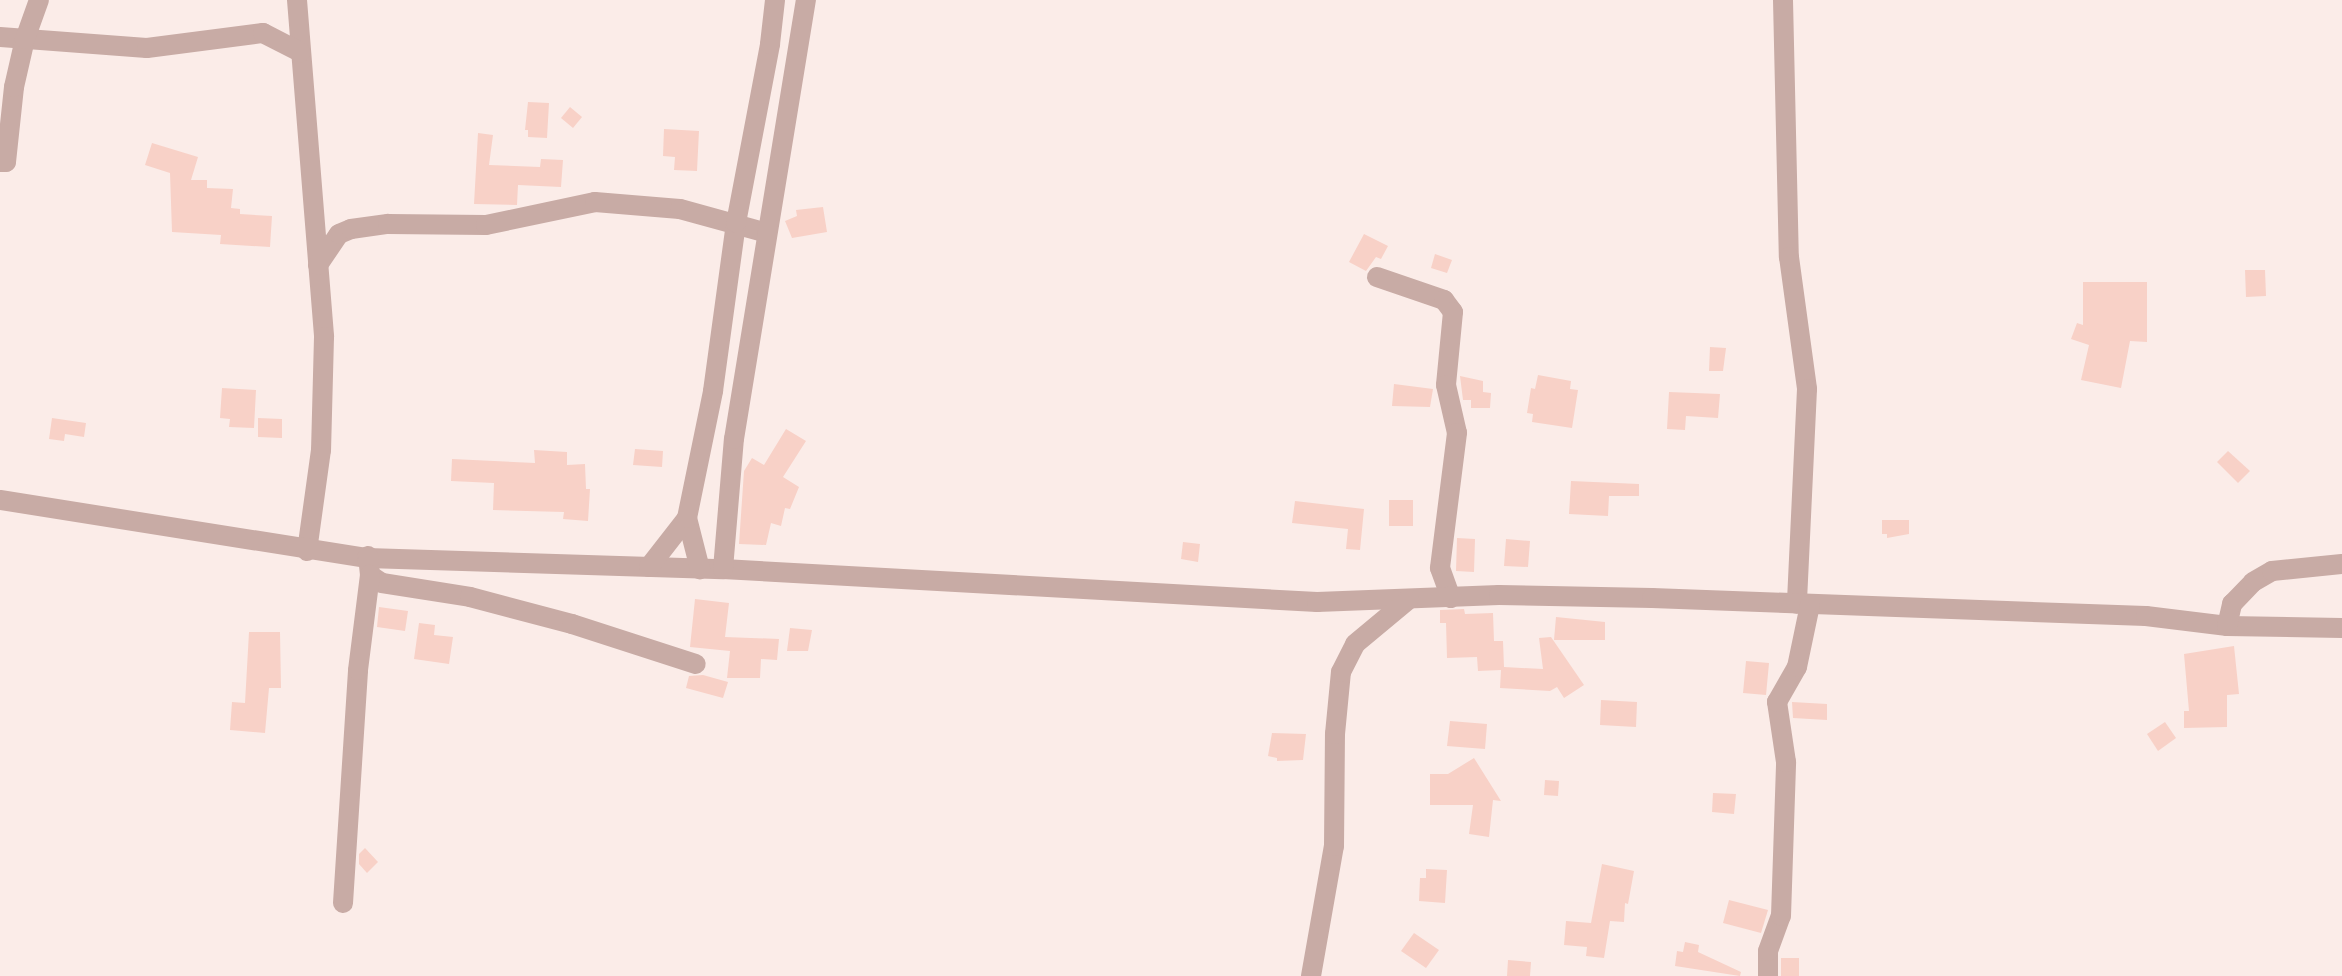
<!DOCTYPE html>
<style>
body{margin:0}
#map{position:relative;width:2342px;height:976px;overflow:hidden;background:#fbece8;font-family:"DM Sans",sans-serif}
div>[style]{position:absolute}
.building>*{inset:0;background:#f8d1c7}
.street>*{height:20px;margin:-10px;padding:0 10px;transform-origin:10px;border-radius:10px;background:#c8aba5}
span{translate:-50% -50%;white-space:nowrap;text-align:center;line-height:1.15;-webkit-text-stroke:6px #fdfdfd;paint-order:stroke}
</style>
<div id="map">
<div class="building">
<div style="clip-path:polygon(528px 102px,549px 103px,547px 138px,528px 137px,528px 130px,525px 130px)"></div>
<div style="clip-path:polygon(570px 107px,582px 117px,573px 128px,561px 118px)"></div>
<div style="clip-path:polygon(664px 129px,699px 131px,697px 171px,674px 170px,675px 157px,663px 156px)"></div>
<div style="clip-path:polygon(478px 133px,493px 135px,489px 165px,540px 167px,541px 159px,563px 160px,561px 187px,518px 185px,517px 205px,474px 204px)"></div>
<div style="clip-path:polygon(152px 143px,198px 157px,191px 180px,207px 180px,207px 188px,233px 189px,231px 208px,240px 209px,240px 214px,272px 216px,270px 247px,220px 244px,221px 235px,172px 232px,170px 173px,145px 165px)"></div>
<div style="clip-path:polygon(823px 207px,827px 232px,792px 238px,785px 221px,797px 216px,796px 210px)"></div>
<div style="clip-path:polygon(1364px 234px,1388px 246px,1381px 259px,1376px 257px,1366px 271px,1349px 262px)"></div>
<div style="clip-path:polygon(1435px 254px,1452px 260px,1447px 273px,1431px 268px)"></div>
<div style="clip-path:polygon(2245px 270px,2265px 270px,2266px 296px,2246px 297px)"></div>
<div style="clip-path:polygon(2083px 282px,2147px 282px,2147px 342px,2130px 341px,2121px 388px,2081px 380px,2089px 345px,2071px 339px,2077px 323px,2083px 325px)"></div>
<div style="clip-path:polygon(1710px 347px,1726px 348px,1723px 371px,1709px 371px)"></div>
<div style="clip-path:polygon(1538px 375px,1571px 381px,1570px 389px,1578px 390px,1572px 428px,1532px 422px,1533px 414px,1527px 413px,1531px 388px,1535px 389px)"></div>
<div style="clip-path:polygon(1460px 376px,1483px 381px,1483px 392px,1491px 393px,1490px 408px,1471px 408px,1471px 400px,1463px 400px)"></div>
<div style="clip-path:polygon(1394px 384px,1433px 389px,1430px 407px,1392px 406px)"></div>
<div style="clip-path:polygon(222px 388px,256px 390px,254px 428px,229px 427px,230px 419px,220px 418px)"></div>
<div style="clip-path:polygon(1669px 392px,1720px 394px,1718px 418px,1686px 416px,1685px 430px,1667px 429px)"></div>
<div style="clip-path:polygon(52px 418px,86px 423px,84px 437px,65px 434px,64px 441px,49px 439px)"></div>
<div style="clip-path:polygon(258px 418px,282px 419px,282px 438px,258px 437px)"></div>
<div style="clip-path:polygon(786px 429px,806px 441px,783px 477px,799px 487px,790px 509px,785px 508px,781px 526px,771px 523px,766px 545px,739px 544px,744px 471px,752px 458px,764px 465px)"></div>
<div style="clip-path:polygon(635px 449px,663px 451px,662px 467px,633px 465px)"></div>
<div style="clip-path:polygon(534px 450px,567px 452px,567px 465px,585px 464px,586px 489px,590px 489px,588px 521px,563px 519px,564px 512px,493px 510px,494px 483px,451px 481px,452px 459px,535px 463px)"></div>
<div style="clip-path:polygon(2228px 451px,2250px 471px,2238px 483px,2217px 462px)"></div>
<div style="clip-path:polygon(1571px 481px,1639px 484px,1639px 496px,1609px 496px,1608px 516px,1569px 514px)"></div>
<div style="clip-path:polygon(1389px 500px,1413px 500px,1413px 526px,1389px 526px)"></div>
<div style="clip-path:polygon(1295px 501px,1364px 509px,1360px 550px,1346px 549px,1348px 529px,1292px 523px)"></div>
<div style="clip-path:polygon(1882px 520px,1909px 520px,1909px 534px,1887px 538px,1887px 534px,1882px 534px)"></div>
<div style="clip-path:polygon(1457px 538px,1475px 539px,1474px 572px,1456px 571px)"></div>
<div style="clip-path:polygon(1506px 539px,1530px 541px,1528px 567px,1504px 566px)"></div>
<div style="clip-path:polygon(1183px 542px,1200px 544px,1198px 562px,1181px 559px)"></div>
<div style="clip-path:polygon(695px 599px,729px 603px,725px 637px,779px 639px,777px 660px,761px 659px,760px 678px,727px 678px,730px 651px,690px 647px)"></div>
<div style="clip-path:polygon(379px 607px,408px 611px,405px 631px,377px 627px)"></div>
<div style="clip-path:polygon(1464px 609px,1465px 614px,1493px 613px,1494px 641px,1503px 641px,1504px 667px,1543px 669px,1539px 638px,1551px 637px,1584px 685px,1564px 698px,1557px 687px,1550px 691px,1500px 688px,1501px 670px,1478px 671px,1477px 657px,1447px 658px,1446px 623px,1440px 623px,1440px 610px)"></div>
<div style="clip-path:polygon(1556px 617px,1605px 622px,1605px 640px,1554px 640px)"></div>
<div style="clip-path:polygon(419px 623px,435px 625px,434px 635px,453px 637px,449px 664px,414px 659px)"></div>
<div style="clip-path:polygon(790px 628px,812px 630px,808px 651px,787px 651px)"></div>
<div style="clip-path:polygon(249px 632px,280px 632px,281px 688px,269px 688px,265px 733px,230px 730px,232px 702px,245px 703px)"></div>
<div style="clip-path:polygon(2234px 646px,2239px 694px,2227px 695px,2227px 727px,2184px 728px,2184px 711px,2189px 711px,2184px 654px)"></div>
<div style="clip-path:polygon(1746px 661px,1769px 663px,1766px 695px,1743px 693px)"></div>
<div style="clip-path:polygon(703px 675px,728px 682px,723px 698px,686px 688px,689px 676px)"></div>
<div style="clip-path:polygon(1601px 700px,1637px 702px,1636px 727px,1600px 725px)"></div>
<div style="clip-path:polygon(1792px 702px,1827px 704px,1827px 720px,1793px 718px)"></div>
<div style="clip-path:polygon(1450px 721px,1487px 724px,1485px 749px,1447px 746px)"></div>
<div style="clip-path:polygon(2165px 722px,2176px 738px,2158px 751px,2147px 734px)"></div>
<div style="clip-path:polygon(1272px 733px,1306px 734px,1303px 760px,1277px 761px,1277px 758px,1268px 756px)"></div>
<div style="clip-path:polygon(1474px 758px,1501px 801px,1493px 800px,1489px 837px,1469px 834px,1473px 805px,1430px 805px,1430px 774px,1448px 774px)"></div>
<div style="clip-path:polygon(1545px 780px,1559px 781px,1558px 796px,1544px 795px)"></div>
<div style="clip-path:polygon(1713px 793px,1736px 794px,1734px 814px,1712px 812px)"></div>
<div style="clip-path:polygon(365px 848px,378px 862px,367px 873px,359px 864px,359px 854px)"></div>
<div style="clip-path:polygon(1602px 864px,1634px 871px,1628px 904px,1625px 903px,1624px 922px,1610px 921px,1604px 958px,1586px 956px,1587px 947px,1564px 945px,1566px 921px,1591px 923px)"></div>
<div style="clip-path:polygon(1426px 869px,1447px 870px,1445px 903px,1419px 901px,1420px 878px,1426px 878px)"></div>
<div style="clip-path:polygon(1729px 900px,1768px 910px,1761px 933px,1723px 923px)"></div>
<div style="clip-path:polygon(1414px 933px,1439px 950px,1426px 968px,1401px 951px)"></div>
<div style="clip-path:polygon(1685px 942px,1699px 945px,1698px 952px,1741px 972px,1740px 976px,1675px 966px,1677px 951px,1683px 952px)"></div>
<div style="clip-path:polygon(1781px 958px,1799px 958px,1799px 976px,1781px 976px)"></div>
<div style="clip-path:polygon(1508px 960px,1531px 962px,1530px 976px,1507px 976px)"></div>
</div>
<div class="street">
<div style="left:297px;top:0;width:338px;rotate:85.4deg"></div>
<div style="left:324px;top:337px;width:113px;rotate:91.5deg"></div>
<div style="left:321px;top:450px;width:102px;rotate:97.9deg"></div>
<div style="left:1783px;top:0;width:257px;rotate:88.7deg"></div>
<div style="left:1789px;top:257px;width:133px;rotate:82.2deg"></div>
<div style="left:1807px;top:389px;width:215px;rotate:92.7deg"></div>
<div style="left:0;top:37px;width:147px;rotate:4.3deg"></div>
<div style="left:147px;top:48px;width:117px;rotate:-7.4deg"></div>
<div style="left:263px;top:33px;width:42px;rotate:27.2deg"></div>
<div style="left:0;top:162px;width:6px"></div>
<div style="left:6px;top:162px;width:75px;rotate:-83.9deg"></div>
<div style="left:14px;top:87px;width:49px;rotate:-77.1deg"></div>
<div style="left:25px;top:39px;width:41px;rotate:-70.3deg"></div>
<div style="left:318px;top:265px;width:37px;rotate:-56deg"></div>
<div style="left:339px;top:234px;width:13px;rotate:-23deg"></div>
<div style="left:351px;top:229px;width:37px;rotate:-8deg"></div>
<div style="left:388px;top:224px;width:98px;rotate:0.6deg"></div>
<div style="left:486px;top:225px;width:111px;rotate:-11.9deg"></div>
<div style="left:595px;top:202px;width:85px;rotate:4.7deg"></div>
<div style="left:680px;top:209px;width:90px;rotate:15.4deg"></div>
<div style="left:1377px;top:277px;width:71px;rotate:18.9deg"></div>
<div style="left:1444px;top:300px;width:15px;rotate:53deg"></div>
<div style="left:1453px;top:312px;width:73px;rotate:95.5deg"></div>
<div style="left:1446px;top:385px;width:49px;rotate:77.1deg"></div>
<div style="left:1457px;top:433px;width:136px;rotate:97.2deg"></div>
<div style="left:1440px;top:568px;width:32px;rotate:70deg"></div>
<div style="left:0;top:500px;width:372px;rotate:9deg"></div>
<div style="left:367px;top:558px;width:356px;rotate:1.8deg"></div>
<div style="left:723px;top:569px;width:595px;rotate:3.18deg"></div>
<div style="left:1317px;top:602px;width:182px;rotate:-2.2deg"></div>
<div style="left:1499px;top:595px;width:153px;rotate:1.1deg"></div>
<div style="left:1652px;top:598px;width:494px;rotate:2.1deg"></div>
<div style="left:2146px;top:616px;width:82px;rotate:7deg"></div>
<div style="left:2227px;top:626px;width:115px;rotate:1deg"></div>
<div style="left:687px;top:518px;width:53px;rotate:75.7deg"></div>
<div style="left:368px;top:556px;width:19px;rotate:84deg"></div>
<div style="left:370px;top:575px;width:14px;rotate:34deg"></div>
<div style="left:382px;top:583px;width:89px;rotate:9deg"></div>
<div style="left:470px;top:597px;width:106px;rotate:14.8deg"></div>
<div style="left:572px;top:624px;width:130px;rotate:17.9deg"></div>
<div style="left:649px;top:567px;width:62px;rotate:-52.2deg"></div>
<div style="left:687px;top:518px;width:130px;rotate:-78.4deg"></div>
<div style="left:713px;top:391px;width:170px;rotate:-82.2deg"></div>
<div style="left:736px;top:223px;width:182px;rotate:-79.2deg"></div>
<div style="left:770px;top:44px;width:44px;rotate:-83.5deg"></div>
<div style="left:723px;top:569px;width:130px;rotate:-85.2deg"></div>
<div style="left:734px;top:439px;width:445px;rotate:-80.7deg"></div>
<div style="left:2227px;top:626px;width:23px;rotate:-77deg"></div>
<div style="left:2232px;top:604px;width:30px;rotate:-46deg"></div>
<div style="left:2253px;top:582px;width:22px;rotate:-30deg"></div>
<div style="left:2272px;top:571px;width:70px;rotate:-5.7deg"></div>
<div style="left:343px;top:903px;width:233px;rotate:-86.3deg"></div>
<div style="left:358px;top:670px;width:96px;rotate:-82.8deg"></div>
<div style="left:1311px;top:976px;width:132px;rotate:-80deg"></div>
<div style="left:1334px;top:846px;width:112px;rotate:-89.5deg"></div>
<div style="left:1335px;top:734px;width:62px;rotate:-84.5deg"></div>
<div style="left:1341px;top:672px;width:31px;rotate:-63deg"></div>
<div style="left:1355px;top:644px;width:70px;rotate:-39.8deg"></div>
<div style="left:1768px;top:976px;width:25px;rotate:-90deg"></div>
<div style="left:1768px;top:951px;width:37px;rotate:-70deg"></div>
<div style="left:1781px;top:916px;width:154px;rotate:-88.1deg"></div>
<div style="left:1786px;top:762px;width:61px;rotate:-98.5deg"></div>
<div style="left:1777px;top:702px;width:40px;rotate:-60.3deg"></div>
<div style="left:1797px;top:667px;width:63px;rotate:-78.2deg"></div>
</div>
</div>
